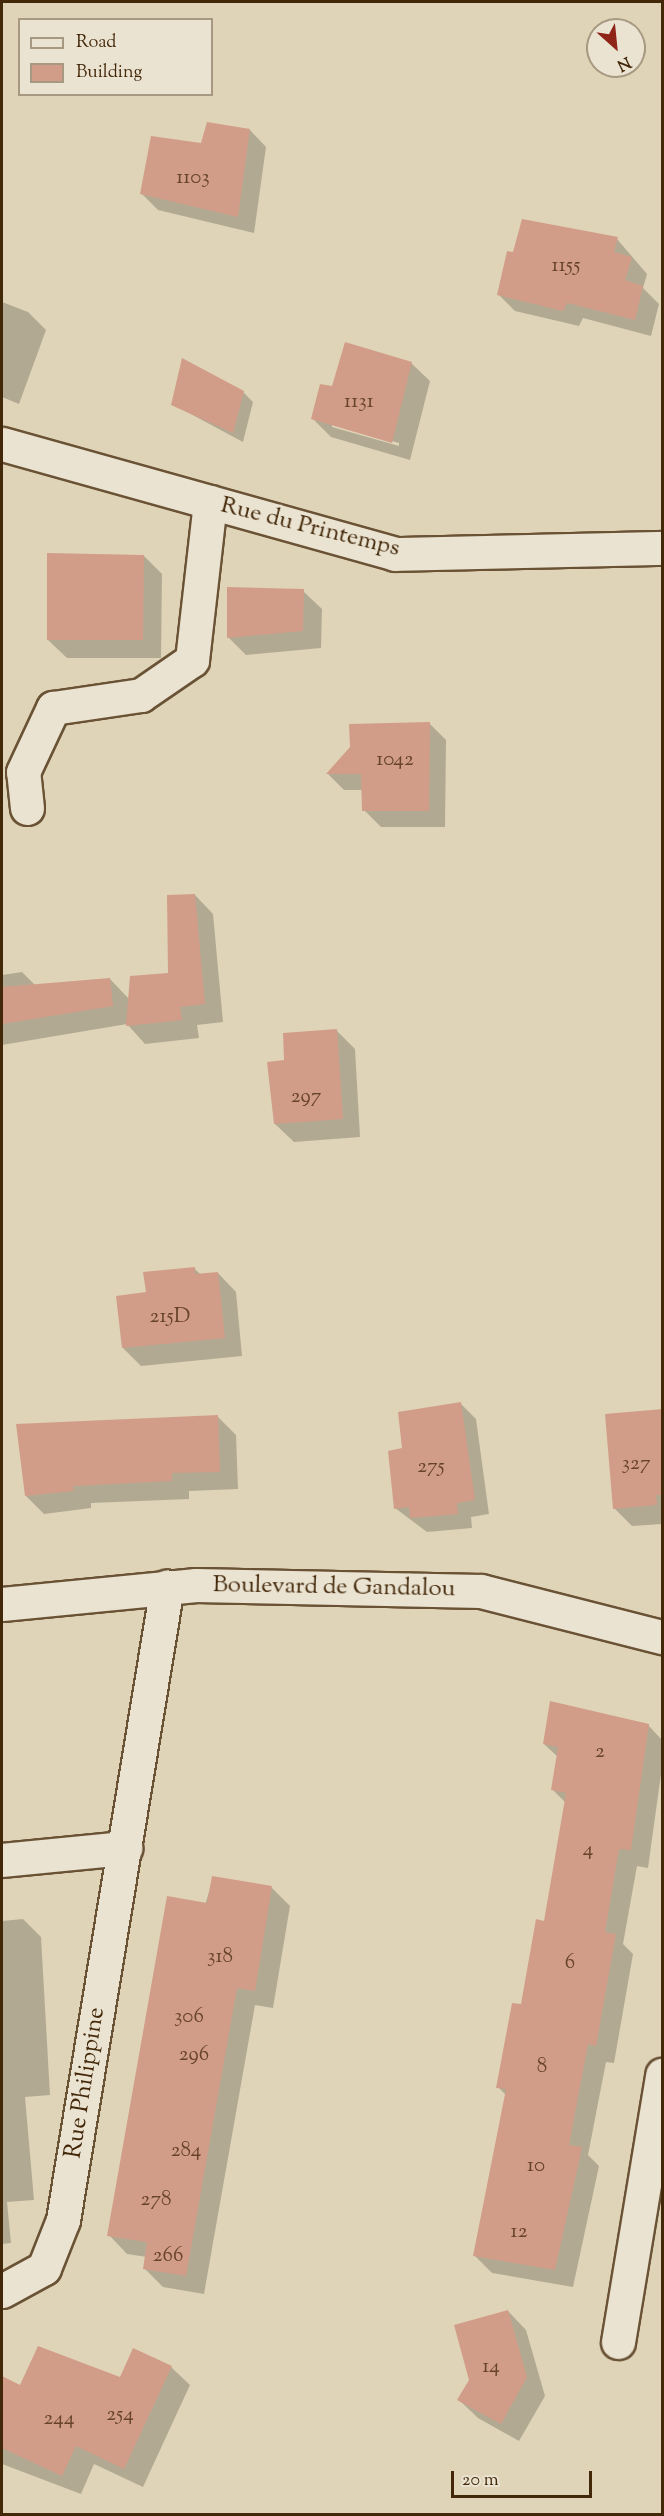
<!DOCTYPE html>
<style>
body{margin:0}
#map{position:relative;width:664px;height:2516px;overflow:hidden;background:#dfd4b8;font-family:"Sorts Mill Goudy",serif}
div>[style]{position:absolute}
.shadow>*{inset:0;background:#0003}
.building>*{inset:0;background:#d29d88}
.roads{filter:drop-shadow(2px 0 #6a5235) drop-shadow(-2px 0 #6a5235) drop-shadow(0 2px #6a5235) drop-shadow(0 -2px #6a5235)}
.street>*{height:33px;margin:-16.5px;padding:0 16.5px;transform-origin:16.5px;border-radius:16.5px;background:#eae3d1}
span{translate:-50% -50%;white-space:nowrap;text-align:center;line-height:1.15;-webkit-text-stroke:5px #eae3d1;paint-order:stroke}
.number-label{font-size:21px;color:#674429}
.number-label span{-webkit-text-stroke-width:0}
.street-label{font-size:24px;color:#432709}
.frame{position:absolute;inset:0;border:3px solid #432709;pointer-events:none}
.legend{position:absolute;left:18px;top:18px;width:195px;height:78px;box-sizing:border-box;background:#eae3d1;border:2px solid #a79881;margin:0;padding:8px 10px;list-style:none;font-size:18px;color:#432709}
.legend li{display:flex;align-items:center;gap:12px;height:30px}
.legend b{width:30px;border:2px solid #a79881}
.north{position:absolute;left:586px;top:18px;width:60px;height:60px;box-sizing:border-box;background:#eae3d1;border:2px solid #a79881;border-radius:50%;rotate:153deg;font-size:16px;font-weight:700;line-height:24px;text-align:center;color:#432709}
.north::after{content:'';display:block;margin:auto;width:21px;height:27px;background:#8f2418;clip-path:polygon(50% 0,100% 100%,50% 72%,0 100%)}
.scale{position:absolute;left:451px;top:2471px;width:141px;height:27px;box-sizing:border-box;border:3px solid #432709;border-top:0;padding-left:8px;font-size:18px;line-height:21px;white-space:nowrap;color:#432709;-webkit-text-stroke:4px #eae3d1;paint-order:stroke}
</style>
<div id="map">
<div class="shadow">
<div style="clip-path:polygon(250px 130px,266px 147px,254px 233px,158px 210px,141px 193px,202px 145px)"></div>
<div style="clip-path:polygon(617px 239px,647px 274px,643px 288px,659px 304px,651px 336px,583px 318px,579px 326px,515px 311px,499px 295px,514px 254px)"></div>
<div style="clip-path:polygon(2px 302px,28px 312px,46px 330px,19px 404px,2px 397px)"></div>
<div style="clip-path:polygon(evenodd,411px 363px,430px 381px,410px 460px,331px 437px,313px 419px,333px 387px,411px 363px,332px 424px,399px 443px,399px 446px,332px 427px,332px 424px)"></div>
<div style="clip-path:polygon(243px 392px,253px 402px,243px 442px,172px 404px)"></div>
<div style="clip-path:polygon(144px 556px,162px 574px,161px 658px,67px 658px,48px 640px)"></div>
<div style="clip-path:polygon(303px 591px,322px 609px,321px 648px,246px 655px,228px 637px)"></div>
<div style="clip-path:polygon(429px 723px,446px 740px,445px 827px,381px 827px,364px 810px,363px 790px,344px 790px,328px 774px)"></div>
<div style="clip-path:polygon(195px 895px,213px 914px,223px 1022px,197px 1025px,199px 1038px,145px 1044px,127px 1024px,2px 1045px,2px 975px,22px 972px,35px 985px,110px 979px,130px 1000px,169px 975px)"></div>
<div style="clip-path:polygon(336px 1030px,355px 1049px,360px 1137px,294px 1142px,275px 1124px,286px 1061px)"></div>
<div style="clip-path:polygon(194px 1268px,201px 1275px,218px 1273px,236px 1292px,242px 1356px,141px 1366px,123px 1348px,147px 1293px)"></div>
<div style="clip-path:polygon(461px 1404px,476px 1419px,489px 1514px,471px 1517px,472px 1528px,427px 1532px,395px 1508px,404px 1450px)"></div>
<div style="clip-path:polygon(662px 1410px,662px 1524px,632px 1526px,614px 1508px)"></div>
<div style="clip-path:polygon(218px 1417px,236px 1435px,238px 1489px,189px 1491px,189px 1499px,91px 1503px,91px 1508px,44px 1514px,26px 1496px)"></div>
<div style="clip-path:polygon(648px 1725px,662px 1740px,662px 1767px,648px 1868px,637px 1866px,623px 1944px,633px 1954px,614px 2063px,606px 2062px,588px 2155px,599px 2166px,573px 2287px,492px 2273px,474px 2255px,507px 2096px,498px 2087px,545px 1922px,566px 1803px,553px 1790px,558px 1757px,544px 1744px)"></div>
<div style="clip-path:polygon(213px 1878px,272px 1888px,290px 1906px,273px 2008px,255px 2005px,204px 2294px,163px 2287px,145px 2269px,147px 2257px,127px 2254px,109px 2235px)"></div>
<div style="clip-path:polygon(23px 1919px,41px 1937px,50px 2095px,25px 2097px,34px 2200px,7px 2202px,11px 2243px,2px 2244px,2px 1921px)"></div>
<div style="clip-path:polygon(508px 2311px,526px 2330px,545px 2396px,519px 2441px,478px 2418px,459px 2400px)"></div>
<div style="clip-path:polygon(171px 2367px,190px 2385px,143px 2487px,94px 2464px,81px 2494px,2px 2464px,2px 2378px,21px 2387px,121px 2379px)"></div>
</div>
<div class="building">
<div style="clip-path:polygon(207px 122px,250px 129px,238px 217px,140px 194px,151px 136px,201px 143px)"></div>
<div style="clip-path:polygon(522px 219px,618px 237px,614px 252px,632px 257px,625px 280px,643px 286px,635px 320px,567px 303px,563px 311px,497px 295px,507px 251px,513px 252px)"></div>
<div style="clip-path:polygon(345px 342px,412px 362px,392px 443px,311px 419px,320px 384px,332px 386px)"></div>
<div style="clip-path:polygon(182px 358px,244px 391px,233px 433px,171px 405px)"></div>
<div style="clip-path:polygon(47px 553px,144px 555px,143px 640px,47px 640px)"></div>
<div style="clip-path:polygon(227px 587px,304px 589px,303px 631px,227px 638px)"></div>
<div style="clip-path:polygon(430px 722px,429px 811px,362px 811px,361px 774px,326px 774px,350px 747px,349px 724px)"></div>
<div style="clip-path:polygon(195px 894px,205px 1004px,180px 1007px,182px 1020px,126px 1026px,130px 976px,168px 973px,167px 895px)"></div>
<div style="clip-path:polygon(110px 978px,113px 1006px,2px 1024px,2px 987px)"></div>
<div style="clip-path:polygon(337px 1029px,343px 1119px,274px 1124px,267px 1062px,284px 1060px,283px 1033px)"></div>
<div style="clip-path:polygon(195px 1267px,195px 1274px,218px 1272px,225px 1338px,122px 1348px,116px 1296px,146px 1292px,143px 1272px)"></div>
<div style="clip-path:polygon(461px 1402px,475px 1500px,457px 1503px,458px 1514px,410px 1518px,409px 1507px,394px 1509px,388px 1451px,402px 1448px,398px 1412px)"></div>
<div style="clip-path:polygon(663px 1409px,663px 1495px,656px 1495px,657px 1505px,613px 1509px,605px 1414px)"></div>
<div style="clip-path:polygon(218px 1415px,220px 1472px,172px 1473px,172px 1481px,73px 1486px,74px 1491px,25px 1496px,16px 1424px)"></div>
<div style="clip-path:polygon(550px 1701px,649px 1724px,631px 1850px,619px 1849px,605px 1932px,616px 1934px,596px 2046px,588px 2044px,569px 2145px,582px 2147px,555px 2270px,473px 2256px,506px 2089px,496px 2088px,512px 2003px,521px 2004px,536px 1919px,544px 1921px,566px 1793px,551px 1790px,558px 1747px,543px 1744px)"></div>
<div style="clip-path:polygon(212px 1876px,272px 1886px,255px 1991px,237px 1988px,186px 2276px,143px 2269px,147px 2242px,107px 2236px,167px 1896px,207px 1903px)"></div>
<div style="clip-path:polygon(508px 2310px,527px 2377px,501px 2424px,457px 2400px,469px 2380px,454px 2325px)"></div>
<div style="clip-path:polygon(38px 2346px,120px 2377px,133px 2348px,172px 2366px,124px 2469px,76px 2446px,62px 2476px,2px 2448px,2px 2376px,20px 2385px)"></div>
</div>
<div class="roads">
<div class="street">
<div style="left:2px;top:444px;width:408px;rotate:15.6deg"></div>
<div style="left:395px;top:554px;width:267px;rotate:-1.3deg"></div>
<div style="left:27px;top:808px;width:36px;rotate:-96deg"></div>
<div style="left:23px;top:772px;width:71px;rotate:-64.9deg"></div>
<div style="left:53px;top:708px;width:89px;rotate:-8.4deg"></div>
<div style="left:141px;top:695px;width:62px;rotate:-34.5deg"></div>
<div style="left:192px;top:660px;width:159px;rotate:-83.5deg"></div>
<div style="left:2px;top:1604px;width:195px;rotate:-5.6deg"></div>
<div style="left:196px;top:1585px;width:285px;rotate:1.2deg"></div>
<div style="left:481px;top:1591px;width:187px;rotate:14.3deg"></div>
<div style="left:2px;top:1860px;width:124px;rotate:-5.6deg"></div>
<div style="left:2px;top:2291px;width:48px;rotate:-28.7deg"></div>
<div style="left:44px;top:2268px;width:52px;rotate:-68.4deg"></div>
<div style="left:63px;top:2220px;width:642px;rotate:-80.68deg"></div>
<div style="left:618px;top:2342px;width:271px;rotate:-80.6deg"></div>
</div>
</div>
<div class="number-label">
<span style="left:193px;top:178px">1103</span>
<span style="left:566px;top:266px">1155</span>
<span style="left:359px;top:402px">1131</span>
<span style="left:395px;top:760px">1042</span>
<span style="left:306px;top:1097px">297</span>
<span style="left:170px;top:1317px">215D</span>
<span style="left:636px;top:1464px">327</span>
<span style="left:431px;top:1467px">275</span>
<span style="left:600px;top:1752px">2</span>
<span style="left:588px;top:1850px">4</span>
<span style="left:220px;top:1957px">318</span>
<span style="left:570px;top:1963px">6</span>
<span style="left:189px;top:2017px">306</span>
<span style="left:194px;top:2055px">296</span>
<span style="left:542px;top:2067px">8</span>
<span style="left:186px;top:2151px">284</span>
<span style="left:536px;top:2166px">10</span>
<span style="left:156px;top:2200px">278</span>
<span style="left:519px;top:2232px">12</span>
<span style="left:168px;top:2256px">266</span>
<span style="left:491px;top:2367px">14</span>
<span style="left:120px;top:2415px">254</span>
<span style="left:59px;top:2419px">244</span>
</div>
<div class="street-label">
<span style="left:310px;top:528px;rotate:14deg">Rue du Printemps</span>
<span style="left:334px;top:1588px;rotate:1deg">Boulevard de Gandalou</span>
<span style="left:86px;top:2083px;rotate:-81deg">Rue Philippine</span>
</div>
<div class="frame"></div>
<ul class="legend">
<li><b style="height:8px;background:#eae3d1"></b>Road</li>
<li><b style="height:16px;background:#d29d88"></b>Building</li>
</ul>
<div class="north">N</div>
<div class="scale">20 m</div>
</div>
